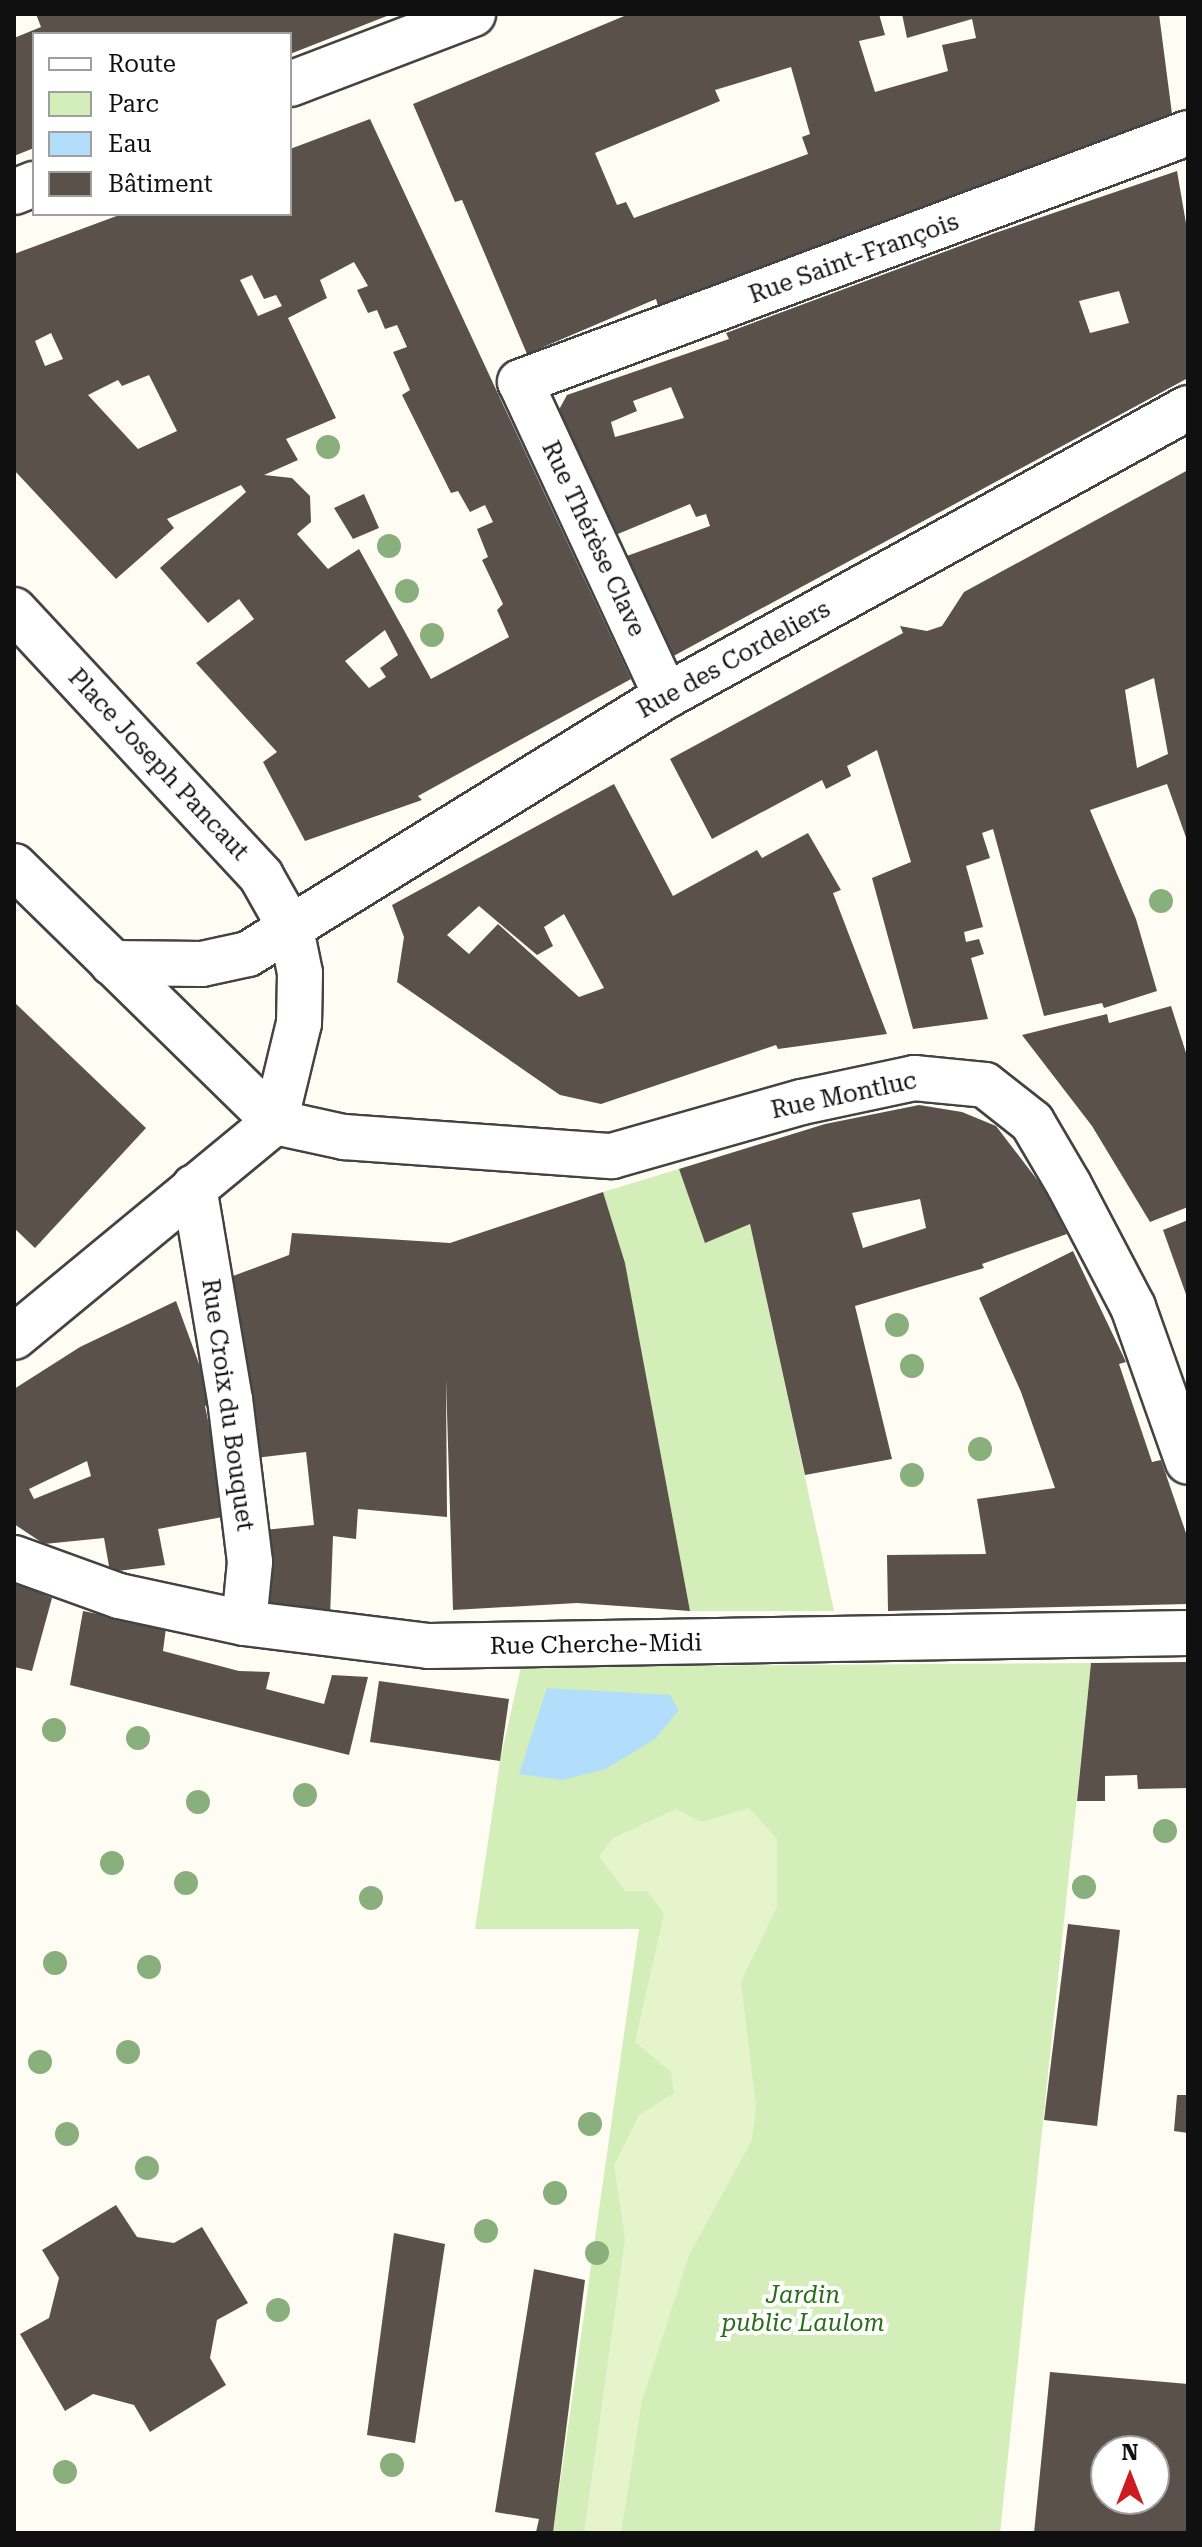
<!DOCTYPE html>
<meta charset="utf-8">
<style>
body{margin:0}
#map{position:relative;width:1202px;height:2547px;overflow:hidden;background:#fffdf3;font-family:"Roboto Serif",serif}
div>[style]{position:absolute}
.green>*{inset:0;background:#d3eeb9}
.pitch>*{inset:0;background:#e5f4cb}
.water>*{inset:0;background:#b3defb}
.building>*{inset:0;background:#5a514b}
.roads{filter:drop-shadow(2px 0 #434343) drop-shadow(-2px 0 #434343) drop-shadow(0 2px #434343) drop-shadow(0 -2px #434343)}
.minor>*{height:44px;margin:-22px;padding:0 22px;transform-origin:22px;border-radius:22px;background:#fff}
.trees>*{width:24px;height:24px;margin:-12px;border-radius:50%;background:#89af7c}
span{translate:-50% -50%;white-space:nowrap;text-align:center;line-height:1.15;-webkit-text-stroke:8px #fff;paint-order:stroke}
.street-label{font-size:24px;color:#101010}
.park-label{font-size:24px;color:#296f1a;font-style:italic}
.frame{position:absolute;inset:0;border:16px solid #101010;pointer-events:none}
.legend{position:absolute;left:32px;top:32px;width:260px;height:184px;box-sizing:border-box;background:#fff;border:2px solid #9f9f9f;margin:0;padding:10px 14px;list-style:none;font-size:24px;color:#101010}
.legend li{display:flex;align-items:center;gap:16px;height:40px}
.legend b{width:40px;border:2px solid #9f9f9f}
.north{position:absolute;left:1090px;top:2435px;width:80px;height:80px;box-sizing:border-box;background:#fff;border:2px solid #9f9f9f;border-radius:50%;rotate:0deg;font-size:22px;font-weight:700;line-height:32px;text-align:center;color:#101010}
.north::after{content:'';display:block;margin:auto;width:28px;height:36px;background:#cd1b20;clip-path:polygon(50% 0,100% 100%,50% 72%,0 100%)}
</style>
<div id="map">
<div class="green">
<div style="clip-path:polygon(679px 1169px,705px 1242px,750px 1224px,834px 1611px,690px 1611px,625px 1263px,603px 1192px)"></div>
<div style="clip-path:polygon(1091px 1663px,1000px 2533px,553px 2533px,639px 1929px,475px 1929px,500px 1761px,521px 1667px)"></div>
</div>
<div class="pitch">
<div style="clip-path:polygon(749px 1808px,777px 1839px,777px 1907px,741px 1982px,756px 2106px,752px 2140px,689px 2255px,642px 2401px,621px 2533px,584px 2533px,625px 2239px,614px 2165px,639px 2115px,674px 2093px,671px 2072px,635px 2042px,664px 1914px,647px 1891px,625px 1891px,599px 1856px,613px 1838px,676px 1809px,701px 1822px)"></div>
</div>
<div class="water">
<div style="clip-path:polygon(547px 1688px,670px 1695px,679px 1710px,655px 1739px,606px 1769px,562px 1780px,519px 1774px)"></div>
</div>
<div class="building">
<div style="clip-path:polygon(36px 14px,392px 14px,290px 54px,290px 34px,34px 34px,34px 148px,14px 156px,14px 38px,41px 27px)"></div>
<div style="clip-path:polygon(evenodd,629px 14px,879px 14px,885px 35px,859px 41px,875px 92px,948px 71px,942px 45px,976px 38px,972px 19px,907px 38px,902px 14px,1159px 14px,1172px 114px,658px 306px,656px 299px,527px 354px,462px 200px,455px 202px,413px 104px,629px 14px,791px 67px,810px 134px,802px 137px,808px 154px,634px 218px,626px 202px,617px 205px,595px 153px,720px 101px,715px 90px,791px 67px)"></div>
<div style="clip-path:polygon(evenodd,370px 119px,631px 679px,418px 796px,422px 800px,305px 841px,263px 762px,277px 752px,196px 663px,254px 619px,239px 599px,208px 623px,160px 568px,246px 492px,241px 485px,167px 519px,174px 528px,116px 579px,14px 470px,14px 254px,122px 214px,290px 214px,290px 149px,370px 119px,354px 262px,368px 286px,357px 290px,368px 313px,377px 310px,385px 329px,397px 325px,407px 347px,393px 352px,410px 390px,402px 395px,451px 493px,458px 491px,470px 512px,485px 505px,493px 522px,477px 529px,488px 557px,482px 560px,503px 604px,497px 610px,509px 637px,431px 679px,359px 549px,328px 569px,297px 534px,311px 522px,310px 496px,292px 478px,264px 475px,298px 460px,286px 439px,336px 418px,288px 318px,327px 298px,320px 280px,354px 262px,370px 119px,252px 275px,264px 299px,276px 295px,282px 306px,258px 316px,240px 280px,252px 275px,370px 119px,51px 333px,63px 359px,45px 366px,35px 341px,51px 333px,370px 119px,149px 375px,177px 431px,138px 449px,88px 395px,118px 380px,122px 386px,149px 375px,370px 119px,385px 630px,398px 655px,380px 668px,386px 677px,369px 688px,345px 661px,385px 630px)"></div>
<div style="clip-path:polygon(evenodd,1177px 171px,1188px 235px,1188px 378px,668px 659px,624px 557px,710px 526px,706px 514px,696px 517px,690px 504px,613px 536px,556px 415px,567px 395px,729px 339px,726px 333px,995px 233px,1177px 171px,1119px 291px,1129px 323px,1090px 333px,1079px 301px,1119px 291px,1177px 171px,671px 387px,684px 418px,615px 437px,611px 422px,637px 411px,633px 401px,671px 387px)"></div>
<div style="clip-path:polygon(evenodd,1188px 470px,1188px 843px,1167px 784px,1090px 810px,1136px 919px,1157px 991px,1104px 1008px,1102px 1003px,1044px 1016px,993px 829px,982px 833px,990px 858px,966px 866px,983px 927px,964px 932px,966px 942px,979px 939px,984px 954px,971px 958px,988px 1019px,913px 1029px,872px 878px,911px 862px,877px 750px,847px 766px,851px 776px,826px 789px,822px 780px,712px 839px,670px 759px,903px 633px,900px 626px,927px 631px,942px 626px,964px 592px,1188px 470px,1154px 678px,1168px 754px,1137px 768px,1125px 690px,1154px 678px)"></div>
<div style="clip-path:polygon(364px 494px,379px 528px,353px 539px,334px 508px)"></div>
<div style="clip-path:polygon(evenodd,614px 784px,673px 896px,757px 850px,762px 858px,808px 833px,841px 890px,833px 893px,887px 1034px,778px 1049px,776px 1045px,601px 1104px,560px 1095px,397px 982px,404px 937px,392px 905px,614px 784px,479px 906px,537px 955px,553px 946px,544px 927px,564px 914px,604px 988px,579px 997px,498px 924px,469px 954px,447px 935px,479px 906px)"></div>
<div style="clip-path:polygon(14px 1002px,146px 1128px,35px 1248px,14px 1228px)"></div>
<div style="clip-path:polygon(1171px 1006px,1188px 1059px,1188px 1207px,1150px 1222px,1092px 1126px,1022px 1035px,1107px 1014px,1109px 1023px)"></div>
<div style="clip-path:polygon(evenodd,919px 1105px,962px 1112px,996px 1126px,1045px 1190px,1067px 1234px,982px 1264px,984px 1268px,855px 1306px,892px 1459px,805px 1475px,750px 1224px,705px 1243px,679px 1169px,825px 1124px,919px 1105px,920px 1199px,926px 1228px,863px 1248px,852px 1213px,920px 1199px)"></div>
<div style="clip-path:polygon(603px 1192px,625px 1263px,690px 1611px,577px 1603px,453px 1610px,446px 1379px,447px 1517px,358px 1509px,356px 1539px,333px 1536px,330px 1617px,269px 1609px,264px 1530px,314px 1525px,306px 1452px,255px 1458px,233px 1276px,289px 1255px,292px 1233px,450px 1243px)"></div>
<div style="clip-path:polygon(1188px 1220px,1188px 1300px,1163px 1230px)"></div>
<div style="clip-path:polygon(1073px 1251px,1126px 1362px,1119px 1364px,1152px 1462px,1161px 1460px,1188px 1539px,1188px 1604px,888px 1611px,887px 1555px,986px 1554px,977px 1499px,1055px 1488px,1021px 1392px,979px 1298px)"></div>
<div style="clip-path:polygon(evenodd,176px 1301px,213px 1402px,205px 1406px,228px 1516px,158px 1529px,165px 1565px,110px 1572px,104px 1538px,44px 1544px,14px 1524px,14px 1389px,80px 1347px,176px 1301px,87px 1461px,91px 1476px,34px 1499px,29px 1489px,87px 1461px)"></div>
<div style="clip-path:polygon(14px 1582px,52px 1598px,32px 1671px,14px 1667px)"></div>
<div style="clip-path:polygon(83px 1611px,166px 1628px,163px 1651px,239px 1671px,270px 1672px,266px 1689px,324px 1704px,332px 1675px,368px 1677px,349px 1755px,70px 1685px)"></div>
<div style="clip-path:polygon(1188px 1662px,1188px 1788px,1138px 1789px,1137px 1775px,1105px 1776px,1105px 1801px,1077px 1801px,1091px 1663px)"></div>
<div style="clip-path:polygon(379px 1681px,509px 1699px,500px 1761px,370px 1742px)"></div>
<div style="clip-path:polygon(1068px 1924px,1120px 1930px,1097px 2126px,1044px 2120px)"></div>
<div style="clip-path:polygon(1177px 2095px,1188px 2095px,1188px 2133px,1174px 2131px)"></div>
<div style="clip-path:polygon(116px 2205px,137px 2237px,174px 2243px,202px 2227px,248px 2303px,217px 2320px,210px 2358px,226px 2385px,150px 2432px,134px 2405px,93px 2394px,65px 2411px,20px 2334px,49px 2318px,59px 2278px,42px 2250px)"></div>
<div style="clip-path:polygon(394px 2233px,445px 2244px,415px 2443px,367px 2435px)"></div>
<div style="clip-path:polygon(534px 2269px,585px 2280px,553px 2533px,536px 2532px,539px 2519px,495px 2512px)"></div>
<div style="clip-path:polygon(evenodd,1050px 2372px,1188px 2384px,1188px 2533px,1034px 2533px,1050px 2372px,1106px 2451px,1154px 2451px,1154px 2499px,1106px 2499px,1106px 2451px)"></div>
</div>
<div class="roads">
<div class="minor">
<div style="left:290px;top:84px;width:196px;rotate:-20.9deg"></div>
<div style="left:14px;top:192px;width:22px;rotate:-22deg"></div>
<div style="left:14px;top:610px;width:363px;rotate:47.1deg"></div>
<div style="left:261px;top:876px;width:61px;rotate:60.5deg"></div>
<div style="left:291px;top:929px;width:45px;rotate:78.4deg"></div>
<div style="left:300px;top:973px;width:50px;rotate:91.1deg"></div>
<div style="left:299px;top:1023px;width:102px;rotate:103.6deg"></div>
<div style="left:666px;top:696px;width:346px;rotate:-114.9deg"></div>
<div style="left:520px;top:382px;width:713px;rotate:-20.44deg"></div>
<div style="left:14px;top:866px;width:366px;rotate:44.4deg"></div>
<div style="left:112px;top:963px;width:90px;rotate:0.6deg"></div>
<div style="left:202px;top:964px;width:47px;rotate:-12.3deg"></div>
<div style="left:248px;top:954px;width:491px;rotate:-31.7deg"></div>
<div style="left:666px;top:696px;width:596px;rotate:-28.89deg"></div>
<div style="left:275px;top:1122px;width:71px;rotate:12.3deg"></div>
<div style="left:344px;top:1137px;width:269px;rotate:4.1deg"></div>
<div style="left:612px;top:1156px;width:198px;rotate:-15.9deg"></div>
<div style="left:802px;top:1102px;width:115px;rotate:-12.1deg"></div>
<div style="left:914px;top:1078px;width:71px;rotate:5.6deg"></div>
<div style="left:985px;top:1085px;width:60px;rotate:38.2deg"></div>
<div style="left:1032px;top:1122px;width:73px;rotate:59.6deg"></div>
<div style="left:1069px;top:1185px;width:138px;rotate:62.3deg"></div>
<div style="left:1133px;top:1307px;width:164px;rotate:70.5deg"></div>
<div style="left:194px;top:1187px;width:215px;rotate:80.4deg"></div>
<div style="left:230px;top:1399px;width:164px;rotate:83deg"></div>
<div style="left:250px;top:1562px;width:61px;rotate:95.6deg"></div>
<div style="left:14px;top:1337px;width:338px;rotate:-39.5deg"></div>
<div style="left:14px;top:1558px;width:112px;rotate:19.9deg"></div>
<div style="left:119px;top:1596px;width:128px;rotate:12.2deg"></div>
<div style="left:244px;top:1623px;width:186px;rotate:7.1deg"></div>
<div style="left:429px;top:1646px;width:759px;rotate:-0.98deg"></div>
</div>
</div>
<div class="trees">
<div style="left:328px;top:447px"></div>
<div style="left:389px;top:546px"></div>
<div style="left:407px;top:591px"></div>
<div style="left:432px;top:635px"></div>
<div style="left:1161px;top:901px"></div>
<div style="left:897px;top:1325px"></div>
<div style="left:912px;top:1366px"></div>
<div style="left:980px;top:1449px"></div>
<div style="left:912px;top:1475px"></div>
<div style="left:54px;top:1730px"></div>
<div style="left:138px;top:1738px"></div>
<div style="left:305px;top:1795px"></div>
<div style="left:198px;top:1802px"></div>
<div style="left:1165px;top:1831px"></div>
<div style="left:112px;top:1863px"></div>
<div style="left:186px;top:1883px"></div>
<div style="left:1084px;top:1887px"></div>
<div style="left:371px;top:1898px"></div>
<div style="left:55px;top:1963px"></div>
<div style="left:149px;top:1967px"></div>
<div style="left:128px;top:2052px"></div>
<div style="left:40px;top:2062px"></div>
<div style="left:590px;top:2124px"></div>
<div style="left:67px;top:2134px"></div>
<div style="left:147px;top:2168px"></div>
<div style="left:555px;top:2193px"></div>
<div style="left:486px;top:2231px"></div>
<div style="left:597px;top:2253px"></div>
<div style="left:278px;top:2310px"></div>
<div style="left:392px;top:2465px"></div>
<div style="left:65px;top:2472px"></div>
</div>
<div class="street-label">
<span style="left:854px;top:259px;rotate:-20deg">Rue Saint-François</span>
<span style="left:593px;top:539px;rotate:65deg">Rue Thérèse Clave</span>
<span style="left:734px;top:660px;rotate:-29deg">Rue des Cordeliers</span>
<span style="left:158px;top:765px;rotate:47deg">Place Joseph Pancaut</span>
<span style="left:844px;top:1096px;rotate:-12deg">Rue Montluc</span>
<span style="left:227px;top:1405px;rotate:82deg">Rue Croix du Bouquet</span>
<span style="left:596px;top:1645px;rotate:-1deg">Rue Cherche-Midi</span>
</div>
<div class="park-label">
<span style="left:803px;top:2310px">Jardin<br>public Laulom</span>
</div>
<div class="frame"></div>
<ul class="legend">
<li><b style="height:10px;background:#fff"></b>Route</li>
<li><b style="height:22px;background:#d3eeb9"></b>Parc</li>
<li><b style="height:22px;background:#b3defb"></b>Eau</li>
<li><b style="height:22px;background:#5a514b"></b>Bâtiment</li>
</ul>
<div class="north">N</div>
</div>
